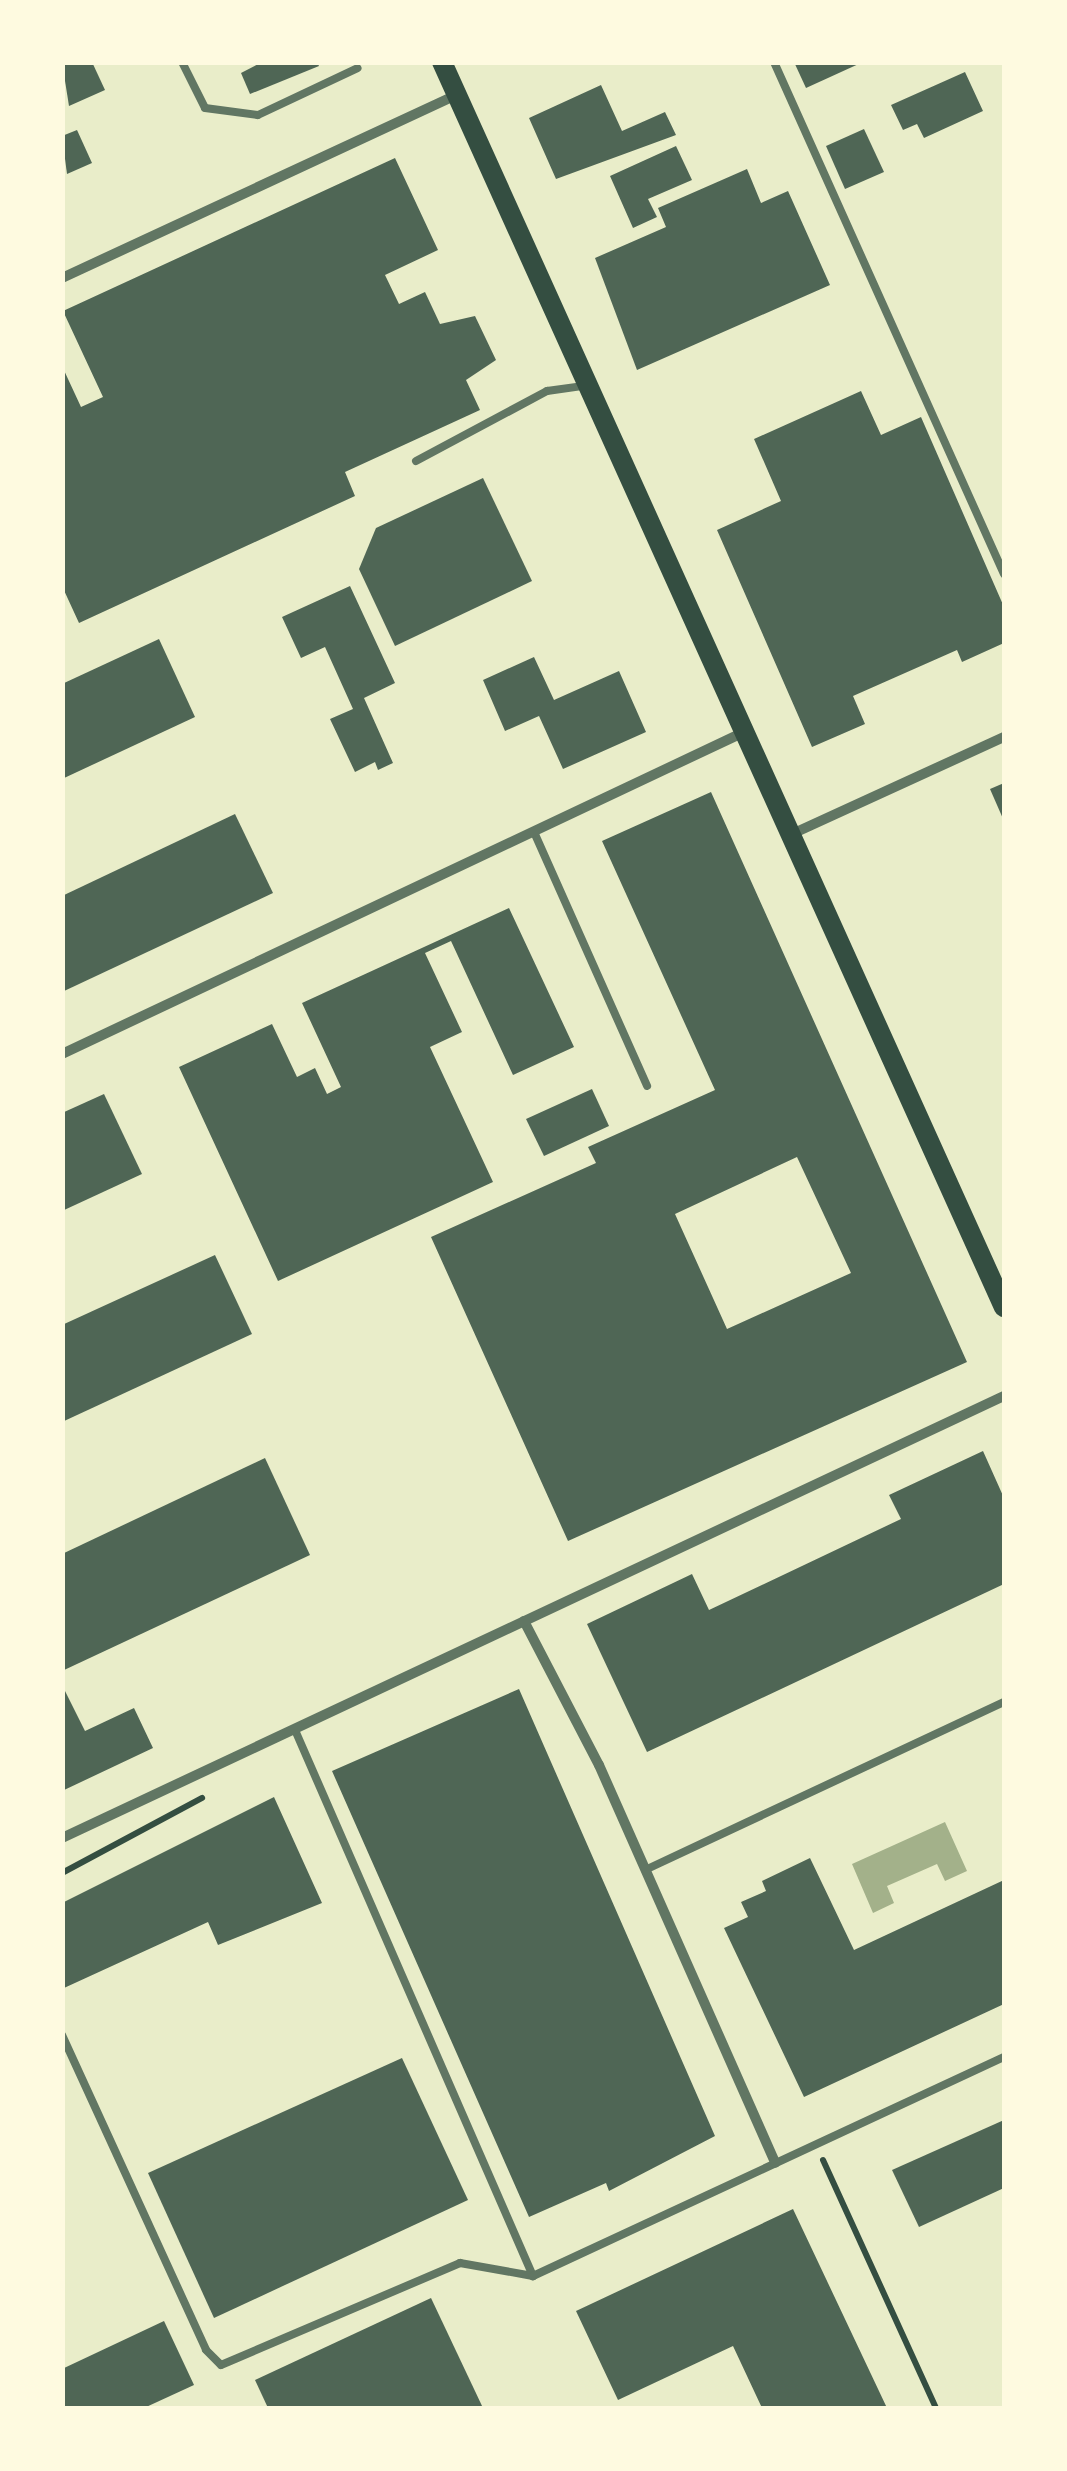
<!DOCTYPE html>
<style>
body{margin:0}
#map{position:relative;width:1067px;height:2471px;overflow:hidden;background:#e9edc9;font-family:Ubuntu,sans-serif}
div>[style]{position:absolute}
.water>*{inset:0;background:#a3b18a}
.building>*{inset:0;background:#4f6655}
.path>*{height:6px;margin:-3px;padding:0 3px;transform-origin:3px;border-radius:3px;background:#344e41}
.service>*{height:8px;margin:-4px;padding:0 4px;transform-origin:4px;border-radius:4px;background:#617663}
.minor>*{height:10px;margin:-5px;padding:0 5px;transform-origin:5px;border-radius:5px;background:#617663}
.secondary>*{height:20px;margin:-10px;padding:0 10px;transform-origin:10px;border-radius:10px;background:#344e41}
span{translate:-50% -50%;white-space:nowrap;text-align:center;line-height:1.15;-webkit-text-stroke:8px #fefae0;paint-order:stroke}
.frame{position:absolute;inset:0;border:65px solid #fefae0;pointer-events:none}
</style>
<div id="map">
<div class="water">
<div style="clip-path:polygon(945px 1822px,967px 1871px,945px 1881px,937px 1864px,887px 1886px,894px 1903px,873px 1913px,852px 1864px)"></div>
</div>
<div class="building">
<div style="clip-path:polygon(62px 62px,92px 62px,105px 90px,69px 106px)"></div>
<div style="clip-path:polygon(262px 62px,317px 62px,319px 66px,250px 94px,241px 73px)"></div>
<div style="clip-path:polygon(794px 62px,863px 62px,806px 88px)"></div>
<div style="clip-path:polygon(965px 72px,983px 111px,924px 138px,917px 124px,903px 130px,891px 105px)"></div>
<div style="clip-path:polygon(601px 85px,622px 131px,665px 112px,676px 135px,556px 179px,529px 118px)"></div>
<div style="clip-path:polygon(864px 129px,884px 172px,845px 189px,826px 146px)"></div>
<div style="clip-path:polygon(77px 130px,92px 163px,67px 174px,62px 136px)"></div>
<div style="clip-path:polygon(676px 146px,692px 180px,648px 199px,657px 217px,633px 228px,610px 176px)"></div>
<div style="clip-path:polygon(395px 158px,438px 250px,385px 275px,399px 304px,425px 292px,440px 324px,475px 316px,496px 360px,466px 380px,480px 410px,345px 472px,355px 496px,79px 623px,62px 586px,62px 366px,81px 407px,103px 397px,63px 311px)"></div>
<div style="clip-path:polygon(747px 169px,761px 203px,788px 191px,830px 285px,637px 370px,595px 258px,666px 227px,658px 208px)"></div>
<div style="clip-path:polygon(861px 391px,881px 435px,921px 417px,1004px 607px,1004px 643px,962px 662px,957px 650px,853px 696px,865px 724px,812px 747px,717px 530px,781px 501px,754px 439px)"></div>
<div style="clip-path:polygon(483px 478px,532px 581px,395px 646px,359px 569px,376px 528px)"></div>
<div style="clip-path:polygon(350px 586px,395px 683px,364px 698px,393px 763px,378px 770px,375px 762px,355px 772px,330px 719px,353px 709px,325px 647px,301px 658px,282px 617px)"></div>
<div style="clip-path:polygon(159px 639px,195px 717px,62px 779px,62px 684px)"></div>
<div style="clip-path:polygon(534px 657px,554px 700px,619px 671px,646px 732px,563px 769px,539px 716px,505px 731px,483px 680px)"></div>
<div style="clip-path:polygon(1004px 783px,1004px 821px,990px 789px)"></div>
<div style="clip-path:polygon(evenodd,711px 792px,967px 1362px,568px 1541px,431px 1237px,596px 1163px,588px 1147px,715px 1090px,602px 841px,711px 792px,797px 1157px,851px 1273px,727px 1329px,675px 1214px,797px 1157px)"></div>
<div style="clip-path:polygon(235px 814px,273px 893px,62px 992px,62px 896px)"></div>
<div style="clip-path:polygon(509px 908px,574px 1047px,513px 1075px,451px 941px,425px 953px,462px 1032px,430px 1047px,493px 1182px,278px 1281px,179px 1067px,272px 1024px,297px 1077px,315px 1068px,327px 1094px,341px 1087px,302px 1003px)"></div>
<div style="clip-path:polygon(592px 1089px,609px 1126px,544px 1156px,526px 1119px)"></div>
<div style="clip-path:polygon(104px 1094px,142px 1174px,62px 1211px,62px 1113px)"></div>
<div style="clip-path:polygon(215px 1255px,252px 1334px,62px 1422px,62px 1325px)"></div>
<div style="clip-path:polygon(983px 1451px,1004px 1498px,1004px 1584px,647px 1752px,587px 1624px,692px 1574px,709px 1610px,901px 1519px,889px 1495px)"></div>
<div style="clip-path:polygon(265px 1458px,310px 1555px,62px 1671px,62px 1554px)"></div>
<div style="clip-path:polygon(62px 1685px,85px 1731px,134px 1708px,153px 1748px,62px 1791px)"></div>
<div style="clip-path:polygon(519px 1689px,715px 2136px,609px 2191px,606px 2183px,529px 2217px,332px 1771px)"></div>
<div style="clip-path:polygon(274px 1797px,322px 1903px,218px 1945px,208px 1922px,64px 1988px,62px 1903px)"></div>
<div style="clip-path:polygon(810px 1858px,854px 1950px,1004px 1880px,1004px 2004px,804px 2097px,724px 1928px,748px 1917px,741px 1902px,766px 1891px,762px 1881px)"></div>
<div style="clip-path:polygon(402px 2058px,468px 2200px,214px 2318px,148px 2173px)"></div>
<div style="clip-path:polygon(1004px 2120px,1004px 2188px,919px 2227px,892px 2170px)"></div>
<div style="clip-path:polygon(793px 2209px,887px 2408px,762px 2408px,733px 2346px,618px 2400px,576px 2311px)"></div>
<div style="clip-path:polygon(431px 2298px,483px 2408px,268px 2408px,255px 2380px)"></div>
<div style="clip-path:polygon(164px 2321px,194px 2385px,144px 2408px,62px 2408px,62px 2369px)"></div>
</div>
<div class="path">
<div style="left:62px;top:1873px;width:159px;rotate:-28.2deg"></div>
<div style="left:823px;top:2160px;width:273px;rotate:65.5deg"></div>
</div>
<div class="service">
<div style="left:182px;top:62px;width:51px;rotate:63.4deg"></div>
<div style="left:205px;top:108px;width:53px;rotate:7.5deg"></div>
<div style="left:258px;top:115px;width:110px;rotate:-25.2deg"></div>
<div style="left:774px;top:62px;width:561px;rotate:65.81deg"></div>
<div style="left:416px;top:461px;width:149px;rotate:-28.1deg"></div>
<div style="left:547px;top:391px;width:37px;rotate:-8deg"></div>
<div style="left:534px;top:832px;width:278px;rotate:66deg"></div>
<div style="left:295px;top:1730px;width:596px;rotate:66.45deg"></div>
<div style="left:645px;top:1870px;width:396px;rotate:-25.1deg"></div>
<div style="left:62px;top:2035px;width:346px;rotate:65.4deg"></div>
<div style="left:206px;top:2350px;width:21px;rotate:45deg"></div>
<div style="left:221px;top:2365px;width:260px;rotate:-23.1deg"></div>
<div style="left:460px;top:2263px;width:74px;rotate:10.1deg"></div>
<div style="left:533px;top:2276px;width:519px;rotate:-24.94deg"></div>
</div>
<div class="minor">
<div style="left:62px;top:278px;width:434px;rotate:-24.9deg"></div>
<div style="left:792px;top:834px;width:233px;rotate:-24.6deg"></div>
<div style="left:62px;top:1054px;width:754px;rotate:-25.27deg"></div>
<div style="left:524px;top:1621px;width:162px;rotate:62.5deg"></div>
<div style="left:599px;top:1765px;width:435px;rotate:66.1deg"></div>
<div style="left:62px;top:1838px;width:1041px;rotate:-25.14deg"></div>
</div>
<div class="secondary">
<div style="left:442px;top:62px;width:1366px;rotate:65.71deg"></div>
</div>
<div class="frame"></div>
</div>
